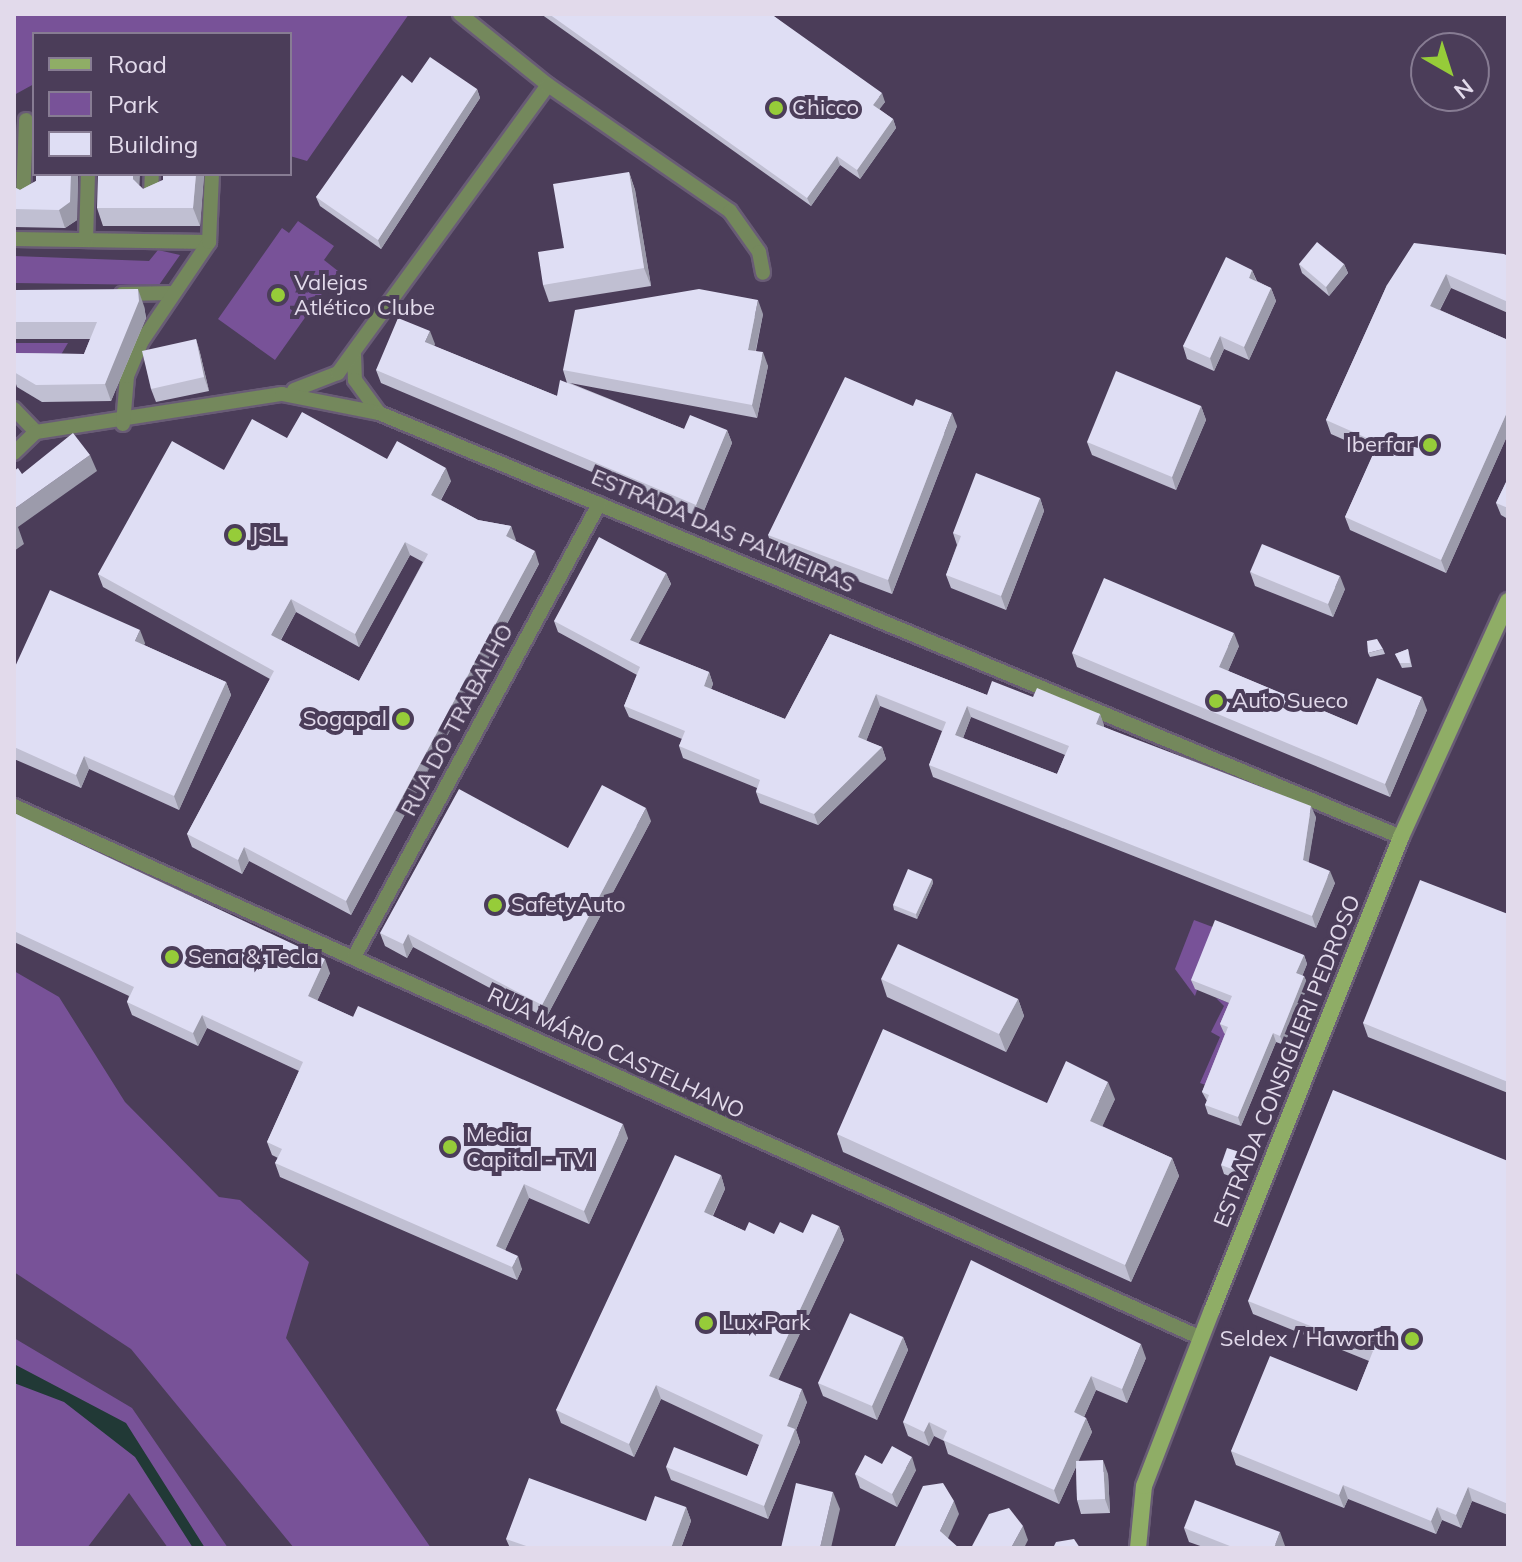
<!DOCTYPE html>
<meta charset="utf-8">
<style>
body{margin:0}
#map{position:relative;width:1522px;height:1562px;overflow:hidden;background:#4b3d59;font-family:Mulish,sans-serif}
div>[style]{position:absolute}
.green>*{inset:0;background:#785298}
.water>*{inset:0;background:#213936}
.roads{filter:drop-shadow(2px 0 #695c76) drop-shadow(-2px 0 #695c76) drop-shadow(0 2px #695c76) drop-shadow(0 -2px #695c76)}
.minor>*{height:14px;margin:-7px;padding:0 7px;transform-origin:7px;border-radius:7px;background:#74885c}
.secondary>*{height:16px;margin:-8px;padding:0 8px;transform-origin:8px;border-radius:8px;background:#8fad66}
.wall>*{inset:0;background:#c0bfd2}
.shaded-wall>*{inset:0;background:#9c9bab}
.building>*{inset:0;background:#dfdef4}
.dots>*{width:22px;height:22px;translate:-50% -50%;box-sizing:border-box;border:4px solid #4b3d59;border-radius:50%}
span{translate:-50% -50%;white-space:nowrap;text-align:center;line-height:1.15;-webkit-text-stroke:8px #4b3d59;paint-order:stroke}
.poi-label{font-size:22px;color:#e2daeb}
.left{translate:0 -50%;text-align:left}
.right{translate:-100% -50%;text-align:right}
.street-label{font-size:22px;color:#e2daeb}
.frame{position:absolute;inset:0;border:16px solid #e2daeb;pointer-events:none}
.legend{position:absolute;left:32px;top:32px;width:260px;height:144px;box-sizing:border-box;background:#4b3d59;border:2px solid #877c93;margin:0;padding:10px 14px;list-style:none;font-size:24px;color:#e2daeb}
.legend li{display:flex;align-items:center;gap:16px;height:40px}
.legend b{width:40px;border:2px solid #877c93}
.north{position:absolute;left:1410px;top:32px;width:80px;height:80px;box-sizing:border-box;background:#4b3d59;border:2px solid #877c93;border-radius:50%;rotate:141deg;font-size:22px;font-weight:700;line-height:32px;text-align:center;color:#e2daeb}
.north::after{content:'';display:block;margin:auto;width:28px;height:36px;background:#96cc39;clip-path:polygon(50% 0,100% 100%,50% 72%,0 100%)}
</style>
<div id="map">
<div class="green">
<div style="clip-path:polygon(14px 14px,409px 14px,307px 161px,290px 156px,290px 34px,34px 34px,34px 84px,14px 95px)"></div>
<div style="clip-path:polygon(298px 221px,334px 246px,324px 260px,338px 271px,275px 360px,218px 319px,282px 228px,289px 233px)"></div>
<div style="clip-path:polygon(158px 250px,180px 255px,159px 285px,14px 283px,14px 256px,149px 261px)"></div>
<div style="clip-path:polygon(14px 343px,68px 343px,56px 363px,14px 364px)"></div>
<div style="clip-path:polygon(1194px 920px,1218px 929px,1195px 996px,1175px 969px)"></div>
<div style="clip-path:polygon(14px 971px,59px 997px,125px 1102px,219px 1197px,240px 1200px,309px 1262px,286px 1338px,431px 1548px,294px 1548px,131px 1349px,14px 1272px)"></div>
<div style="clip-path:polygon(1216px 998px,1235px 1005px,1211px 1087px,1200px 1083px,1220px 1037px,1211px 1032px,1224px 1006px)"></div>
<div style="clip-path:polygon(14px 1338px,132px 1408px,228px 1548px,168px 1548px,129px 1493px,87px 1548px,14px 1548px)"></div>
</div>
<div class="water">
<div style="clip-path:polygon(14px 1364px,126px 1423px,205px 1548px,193px 1548px,135px 1457px,64px 1402px,14px 1383px)"></div>
</div>
<div class="roads">
<div class="minor">
<div style="left:460px;top:14px;width:113px;rotate:38.9deg"></div>
<div style="left:151px;top:197px;width:23px;rotate:-88deg"></div>
<div style="left:23px;top:199px;width:79px;rotate:-87.8deg"></div>
<div style="left:14px;top:239px;width:195px;rotate:0.9deg"></div>
<div style="left:86px;top:240px;width:66px;rotate:-88.3deg"></div>
<div style="left:122px;top:294px;width:51px;rotate:-1.1deg"></div>
<div style="left:354px;top:354px;width:26px;rotate:88deg"></div>
<div style="left:355px;top:380px;width:41px;rotate:54deg"></div>
<div style="left:294px;top:390px;width:47px;rotate:-21.1deg"></div>
<div style="left:338px;top:373px;width:356px;rotate:-53.9deg"></div>
<div style="left:548px;top:85px;width:221px;rotate:34.7deg"></div>
<div style="left:730px;top:211px;width:50px;rotate:54.7deg"></div>
<div style="left:759px;top:252px;width:21px;rotate:79deg"></div>
<div style="left:14px;top:409px;width:32px;rotate:46deg"></div>
<div style="left:36px;top:432px;width:249px;rotate:-8.8deg"></div>
<div style="left:282px;top:394px;width:99px;rotate:11.1deg"></div>
<div style="left:379px;top:413px;width:1106px;rotate:22.53deg"></div>
<div style="left:123px;top:424px;width:48px;rotate:-85.2deg"></div>
<div style="left:127px;top:376px;width:38px;rotate:-67deg"></div>
<div style="left:142px;top:341px;width:120px;rotate:-55.9deg"></div>
<div style="left:209px;top:242px;width:68px;rotate:-87.5deg"></div>
<div style="left:14px;top:453px;width:30px;rotate:-44deg"></div>
<div style="left:14px;top:806px;width:1301px;rotate:24.14deg"></div>
<div style="left:354px;top:957px;width:515px;rotate:-61.59deg"></div>
</div>
<div class="secondary">
<div style="left:1138px;top:1548px;width:62px;rotate:-84.5deg"></div>
<div style="left:1144px;top:1486px;width:189px;rotate:-68.9deg"></div>
<div style="left:1212px;top:1310px;width:509px;rotate:-68.22deg"></div>
<div style="left:1401px;top:837px;width:259px;rotate:-65.6deg"></div>
</div>
</div>
<div class="wall">
<div style="clip-path:polygon(541px 14px,771px 14px,885px 102px,879px 109px,893px 119px,896px 128px,860px 179px,840px 165px,811px 206px)"></div>
<div style="clip-path:polygon(412px 83px,477px 89px,480px 98px,381px 249px,320px 206px,316px 197px)"></div>
<div style="clip-path:polygon(629px 172px,635px 190px,651px 286px,549px 302px,543px 285px,564px 248px)"></div>
<div style="clip-path:polygon(36px 174px,78px 174px,77px 220px,65px 228px,14px 227px,14px 187px,20px 190px,36px 181px)"></div>
<div style="clip-path:polygon(204px 174px,200px 226px,103px 226px,97px 208px,140px 186px,143px 189px,163px 180px)"></div>
<div style="clip-path:polygon(1508px 256px,1508px 313px,1451px 288px,1440px 310px,1508px 340px,1508px 434px,1446px 573px,1350px 530px,1345px 517px,1374px 453px,1331px 434px,1326px 420px,1387px 285px)"></div>
<div style="clip-path:polygon(1299px 264px,1344px 264px,1348px 273px,1329px 296px,1302px 273px)"></div>
<div style="clip-path:polygon(1252px 270px,1257px 281px,1271px 288px,1276px 301px,1249px 360px,1224px 349px,1214px 371px,1187px 359px,1183px 346px)"></div>
<div style="clip-path:polygon(14px 290px,144px 306px,146px 318px,111px 401px,42px 402px,17px 387px,14px 378px,14px 353px,84px 354px,90px 339px,14px 339px)"></div>
<div style="clip-path:polygon(763px 314px,756px 351px,768px 366px,757px 418px,570px 383px,684px 429px,727px 430px,732px 443px,701px 518px,381px 383px,376px 370px,435px 344px,434px 346px,557px 396px,567px 383px,563px 370px)"></div>
<div style="clip-path:polygon(196px 339px,200px 353px,209px 391px,156px 402px,151px 389px)"></div>
<div style="clip-path:polygon(1201px 406px,1206px 420px,1176px 490px,1092px 455px,1087px 442px)"></div>
<div style="clip-path:polygon(957px 426px,892px 594px,773px 549px,768px 535px)"></div>
<div style="clip-path:polygon(evenodd,287px 438px,387px 459px,451px 481px,441px 500px,478px 520px,511px 526px,515px 541px,539px 564px,351px 915px,249px 861px,242px 874px,192px 847px,187px 834px,270px 679px,103px 587px,98px 574px,224px 470px,287px 438px,410px 555px,423px 562px,359px 681px,281px 640px,296px 612px,359px 647px,410px 555px)"></div>
<div style="clip-path:polygon(1508px 478px,1508px 519px,1501px 515px,1496px 503px)"></div>
<div style="clip-path:polygon(1040px 498px,1044px 511px,1006px 610px,951px 588px,946px 575px,957px 545px,953px 533px)"></div>
<div style="clip-path:polygon(1250px 572px,1345px 589px,1333px 617px,1255px 586px)"></div>
<div style="clip-path:polygon(evenodd,666px 573px,671px 584px,638px 644px,709px 672px,713px 684px,711px 689px,785px 719px,830px 634px,987px 695px,1033px 697px,1100px 714px,1104px 727px,1316px 817px,1308px 862px,1335px 883px,1316px 928px,933px 777px,929px 765px,942px 731px,880px 706px,866px 741px,882px 747px,886px 759px,818px 825px,760px 803px,756px 792px,757px 788px,683px 758px,679px 746px,682px 739px,629px 717px,624px 706px,637px 675px,558px 632px,554px 621px,666px 573px,971px 717px,1065px 755px,1057px 774px,963px 738px,971px 717px)"></div>
<div style="clip-path:polygon(145px 643px,144px 645px,226px 682px,231px 695px,179px 810px,89px 769px,81px 788px,14px 759px,14px 669px)"></div>
<div style="clip-path:polygon(1239px 646px,1228px 671px,1357px 725px,1427px 710px,1390px 797px,1077px 667px,1072px 653px)"></div>
<div style="clip-path:polygon(1383px 649px,1385px 654px,1370px 657px,1368px 653px)"></div>
<div style="clip-path:polygon(1408px 649px,1412px 667px,1402px 668px,1395px 654px)"></div>
<div style="clip-path:polygon(14px 813px,330px 973px,317px 1001px,628px 1138px,589px 1224px,529px 1198px,505px 1250px,522px 1269px,517px 1280px,280px 1177px,275px 1163px,278px 1158px,272px 1155px,267px 1142px,299px 1071px,207px 1028px,198px 1046px,132px 1015px,127px 1002px,129px 996px,14px 942px)"></div>
<div style="clip-path:polygon(651px 821px,546px 1018px,413px 947px,407px 958px,385px 946px,380px 933px,568px 848px)"></div>
<div style="clip-path:polygon(932px 879px,933px 883px,917px 919px,894px 910px,893px 905px)"></div>
<div style="clip-path:polygon(1508px 914px,1508px 1093px,1368px 1037px,1363px 1023px)"></div>
<div style="clip-path:polygon(1304px 955px,1307px 964px,1302px 976px,1304px 976px,1308px 985px,1284px 1045px,1276px 1042px,1241px 1126px,1208px 1114px,1205px 1105px,1207px 1101px,1202px 1092px,1225px 1034px,1224px 1033px,1220px 1024px,1229px 1003px,1195px 989px,1191px 980px)"></div>
<div style="clip-path:polygon(881px 979px,1018px 999px,1024px 1016px,1006px 1052px,887px 997px)"></div>
<div style="clip-path:polygon(1115px 1099px,1102px 1126px,1172px 1158px,1179px 1176px,1131px 1282px,843px 1152px,837px 1134px)"></div>
<div style="clip-path:polygon(1508px 1161px,1508px 1515px,1472px 1501px,1461px 1528px,1442px 1520px,1436px 1534px,1348px 1499px,1344px 1508px,1236px 1465px,1231px 1451px,1357px 1391px,1369px 1361px,1253px 1314px,1248px 1301px)"></div>
<div style="clip-path:polygon(1250px 1163px,1243px 1181px,1224px 1174px,1221px 1165px)"></div>
<div style="clip-path:polygon(721px 1175px,725px 1189px,713px 1216px,745px 1231px,774px 1234px,803px 1233px,839px 1226px,844px 1240px,778px 1380px,807px 1402px,796px 1430px,800px 1442px,768px 1519px,671px 1480px,666px 1467px,747px 1476px,759px 1445px,661px 1399px,634px 1457px,561px 1423px,556px 1410px)"></div>
<div style="clip-path:polygon(903px 1337px,908px 1350px,877px 1420px,823px 1396px,818px 1383px)"></div>
<div style="clip-path:polygon(1146px 1358px,1127px 1403px,1096px 1390px,1084px 1417px,1086px 1418px,1092px 1432px,1078px 1461px,1108px 1474px,1110px 1513px,1081px 1514px,1077px 1500px,1076px 1467px,1059px 1504px,948px 1454px,944px 1441px,934px 1436px,929px 1446px,908px 1436px,903px 1422px)"></div>
<div style="clip-path:polygon(882px 1464px,916px 1470px,897px 1507px,860px 1488px,855px 1474px)"></div>
<div style="clip-path:polygon(686px 1507px,691px 1521px,681px 1548px,510px 1548px,506px 1539px,646px 1521px)"></div>
<div style="clip-path:polygon(1184px 1528px,1285px 1546px,1284px 1548px,1206px 1548px,1189px 1542px)"></div>
</div>
<div class="shaded-wall">
<div style="clip-path:polygon(477px 89px,480px 98px,381px 249px,378px 240px)"></div>
<div style="clip-path:polygon(882px 93px,885px 102px,876px 114px,873px 105px)"></div>
<div style="clip-path:polygon(893px 119px,896px 128px,860px 179px,857px 170px)"></div>
<div style="clip-path:polygon(837px 156px,840px 165px,811px 206px,807px 198px)"></div>
<div style="clip-path:polygon(629px 172px,635px 190px,651px 286px,644px 268px)"></div>
<div style="clip-path:polygon(71px 174px,78px 174px,77px 220px,65px 228px,59px 210px)"></div>
<div style="clip-path:polygon(133px 174px,140px 174px,139px 196px,133px 179px)"></div>
<div style="clip-path:polygon(196px 174px,204px 174px,200px 226px,193px 208px)"></div>
<div style="clip-path:polygon(1344px 264px,1348px 273px,1329px 296px,1326px 287px)"></div>
<div style="clip-path:polygon(1252px 270px,1257px 283px,1249px 278px)"></div>
<div style="clip-path:polygon(1446px 274px,1451px 288px,1435px 319px,1430px 306px)"></div>
<div style="clip-path:polygon(1271px 288px,1276px 301px,1249px 360px,1244px 347px)"></div>
<div style="clip-path:polygon(138px 289px,144px 306px,146px 318px,111px 401px,105px 384px)"></div>
<div style="clip-path:polygon(758px 300px,763px 314px,753px 363px,748px 350px)"></div>
<div style="clip-path:polygon(430px 331px,435px 344px,430px 355px,425px 342px)"></div>
<div style="clip-path:polygon(1220px 336px,1224px 349px,1214px 371px,1210px 358px)"></div>
<div style="clip-path:polygon(196px 339px,200px 353px,209px 391px,204px 377px)"></div>
<div style="clip-path:polygon(763px 352px,768px 366px,757px 418px,752px 405px)"></div>
<div style="clip-path:polygon(1201px 406px,1206px 420px,1176px 490px,1172px 477px)"></div>
<div style="clip-path:polygon(1508px 410px,1508px 434px,1446px 573px,1441px 560px)"></div>
<div style="clip-path:polygon(952px 413px,957px 426px,892px 594px,888px 580px)"></div>
<div style="clip-path:polygon(727px 430px,732px 443px,701px 518px,696px 505px)"></div>
<div style="clip-path:polygon(90px 455px,97px 471px,18px 527px,24px 544px,14px 551px,14px 509px)"></div>
<div style="clip-path:polygon(446px 468px,451px 481px,436px 508px,431px 495px)"></div>
<div style="clip-path:polygon(1040px 498px,1044px 511px,1006px 610px,1001px 596px)"></div>
<div style="clip-path:polygon(511px 526px,516px 540px,511px 549px,506px 536px)"></div>
<div style="clip-path:polygon(405px 542px,410px 555px,359px 647px,355px 634px)"></div>
<div style="clip-path:polygon(535px 551px,539px 564px,351px 915px,346px 901px)"></div>
<div style="clip-path:polygon(666px 573px,671px 584px,634px 652px,630px 640px)"></div>
<div style="clip-path:polygon(1340px 576px,1345px 589px,1333px 617px,1328px 604px)"></div>
<div style="clip-path:polygon(291px 599px,296px 612px,276px 648px,271px 635px)"></div>
<div style="clip-path:polygon(140px 630px,145px 643px,139px 654px,135px 641px)"></div>
<div style="clip-path:polygon(1234px 633px,1239px 646px,1224px 680px,1219px 667px)"></div>
<div style="clip-path:polygon(709px 672px,713px 684px,708px 697px,704px 686px)"></div>
<div style="clip-path:polygon(226px 682px,231px 695px,179px 810px,174px 796px)"></div>
<div style="clip-path:polygon(876px 694px,880px 706px,863px 749px,858px 737px)"></div>
<div style="clip-path:polygon(1422px 697px,1427px 710px,1390px 797px,1385px 784px)"></div>
<div style="clip-path:polygon(967px 706px,971px 717px,960px 746px,955px 735px)"></div>
<div style="clip-path:polygon(1100px 714px,1104px 725px,1100px 735px,1096px 724px)"></div>
<div style="clip-path:polygon(882px 747px,886px 759px,818px 825px,814px 814px)"></div>
<div style="clip-path:polygon(84px 756px,89px 769px,81px 788px,76px 775px)"></div>
<div style="clip-path:polygon(1311px 806px,1316px 817px,1307px 872px,1303px 860px)"></div>
<div style="clip-path:polygon(646px 808px,651px 821px,546px 1018px,542px 1005px)"></div>
<div style="clip-path:polygon(244px 847px,249px 861px,242px 874px,238px 860px)"></div>
<div style="clip-path:polygon(1330px 871px,1335px 883px,1316px 928px,1312px 916px)"></div>
<div style="clip-path:polygon(932px 879px,933px 883px,917px 919px,916px 914px)"></div>
<div style="clip-path:polygon(408px 934px,413px 947px,407px 958px,403px 944px)"></div>
<div style="clip-path:polygon(1304px 955px,1307px 964px,1300px 982px,1296px 973px)"></div>
<div style="clip-path:polygon(325px 959px,330px 973px,313px 1010px,308px 996px)"></div>
<div style="clip-path:polygon(1304px 976px,1308px 985px,1284px 1045px,1280px 1036px)"></div>
<div style="clip-path:polygon(1018px 999px,1024px 1016px,1006px 1052px,999px 1034px)"></div>
<div style="clip-path:polygon(202px 1015px,207px 1028px,198px 1046px,193px 1033px)"></div>
<div style="clip-path:polygon(1273px 1033px,1276px 1042px,1241px 1126px,1238px 1117px)"></div>
<div style="clip-path:polygon(1108px 1082px,1115px 1099px,1097px 1138px,1090px 1121px)"></div>
<div style="clip-path:polygon(623px 1124px,628px 1138px,589px 1224px,584px 1211px)"></div>
<div style="clip-path:polygon(1246px 1154px,1250px 1163px,1243px 1181px,1240px 1172px)"></div>
<div style="clip-path:polygon(1172px 1158px,1179px 1176px,1131px 1282px,1125px 1265px)"></div>
<div style="clip-path:polygon(721px 1175px,725px 1189px,708px 1225px,704px 1212px)"></div>
<div style="clip-path:polygon(524px 1184px,529px 1198px,501px 1259px,496px 1246px)"></div>
<div style="clip-path:polygon(839px 1226px,844px 1240px,774px 1389px,769px 1376px)"></div>
<div style="clip-path:polygon(518px 1256px,522px 1269px,517px 1280px,512px 1267px)"></div>
<div style="clip-path:polygon(903px 1337px,908px 1350px,877px 1420px,872px 1406px)"></div>
<div style="clip-path:polygon(1141px 1344px,1146px 1358px,1127px 1403px,1122px 1389px)"></div>
<div style="clip-path:polygon(1091px 1376px,1096px 1390px,1080px 1426px,1074px 1412px)"></div>
<div style="clip-path:polygon(656px 1385px,661px 1399px,634px 1457px,629px 1444px)"></div>
<div style="clip-path:polygon(802px 1389px,807px 1402px,796px 1430px,800px 1442px,768px 1519px,764px 1506px,787px 1426px)"></div>
<div style="clip-path:polygon(1086px 1418px,1092px 1432px,1059px 1504px,1054px 1490px)"></div>
<div style="clip-path:polygon(929px 1422px,934px 1436px,929px 1446px,924px 1432px)"></div>
<div style="clip-path:polygon(912px 1457px,916px 1470px,897px 1507px,892px 1494px)"></div>
<div style="clip-path:polygon(1103px 1460px,1108px 1474px,1110px 1513px,1105px 1499px)"></div>
<div style="clip-path:polygon(1343px 1485px,1348px 1499px,1344px 1508px,1339px 1495px)"></div>
<div style="clip-path:polygon(1468px 1487px,1472px 1501px,1461px 1528px,1456px 1515px)"></div>
<div style="clip-path:polygon(833px 1492px,840px 1509px,831px 1548px,820px 1548px)"></div>
<div style="clip-path:polygon(954px 1501px,959px 1514px,945px 1545px,940px 1531px)"></div>
<div style="clip-path:polygon(686px 1507px,691px 1521px,681px 1548px,671px 1548px)"></div>
<div style="clip-path:polygon(1437px 1507px,1442px 1520px,1436px 1534px,1431px 1521px)"></div>
<div style="clip-path:polygon(1023px 1526px,1028px 1540px,1024px 1548px,1011px 1548px)"></div>
<div style="clip-path:polygon(1280px 1532px,1285px 1546px,1284px 1548px,1274px 1548px)"></div>
</div>
<div class="building">
<div style="clip-path:polygon(549px 14px,771px 14px,882px 93px,873px 105px,893px 119px,857px 170px,837px 156px,807px 198px)"></div>
<div style="clip-path:polygon(430px 57px,477px 89px,378px 240px,316px 197px,402px 75px,412px 83px)"></div>
<div style="clip-path:polygon(629px 172px,644px 268px,543px 285px,538px 252px,564px 248px,553px 184px)"></div>
<div style="clip-path:polygon(36px 174px,71px 174px,70px 202px,59px 210px,14px 209px,14px 187px,20px 190px,36px 181px)"></div>
<div style="clip-path:polygon(98px 174px,133px 174px,133px 179px,143px 189px,163px 180px,163px 174px,196px 174px,193px 208px,97px 208px)"></div>
<div style="clip-path:polygon(1317px 242px,1344px 264px,1326px 287px,1299px 264px)"></div>
<div style="clip-path:polygon(1414px 243px,1504px 254px,1508px 256px,1508px 302px,1446px 274px,1430px 306px,1508px 340px,1508px 410px,1441px 560px,1345px 517px,1378px 443px,1326px 420px,1387px 285px)"></div>
<div style="clip-path:polygon(1226px 257px,1252px 270px,1249px 278px,1271px 288px,1244px 347px,1220px 336px,1210px 358px,1183px 346px)"></div>
<div style="clip-path:polygon(138px 289px,139px 301px,105px 384px,36px 385px,14px 372px,14px 353px,84px 354px,97px 322px,14px 322px,14px 290px)"></div>
<div style="clip-path:polygon(699px 289px,758px 300px,748px 350px,763px 352px,752px 405px,563px 370px,575px 310px)"></div>
<div style="clip-path:polygon(398px 318px,430px 331px,425px 342px,557px 396px,560px 380px,684px 429px,690px 415px,727px 430px,696px 505px,376px 370px)"></div>
<div style="clip-path:polygon(196px 339px,204px 377px,151px 389px,142px 351px)"></div>
<div style="clip-path:polygon(1116px 371px,1201px 406px,1172px 477px,1087px 442px)"></div>
<div style="clip-path:polygon(845px 377px,913px 406px,916px 399px,952px 413px,888px 580px,768px 535px)"></div>
<div style="clip-path:polygon(evenodd,302px 412px,387px 459px,397px 441px,446px 468px,431px 495px,478px 520px,511px 526px,506px 536px,535px 551px,346px 901px,244px 847px,238px 860px,187px 834px,274px 671px,98px 574px,172px 441px,224px 470px,252px 419px,287px 438px,302px 412px,405px 542px,428px 554px,359px 681px,271px 635px,291px 599px,355px 634px,405px 542px)"></div>
<div style="clip-path:polygon(73px 433px,90px 455px,14px 509px,14px 471px,18px 468px,22px 474px)"></div>
<div style="clip-path:polygon(976px 473px,1040px 498px,1001px 596px,946px 575px,961px 536px,953px 533px)"></div>
<div style="clip-path:polygon(1508px 478px,1508px 508px,1496px 503px)"></div>
<div style="clip-path:polygon(evenodd,599px 537px,666px 573px,630px 640px,709px 672px,704px 686px,785px 719px,830px 634px,987px 695px,992px 681px,1033px 697px,1037px 688px,1100px 714px,1096px 724px,1311px 806px,1303px 860px,1330px 871px,1312px 916px,929px 765px,946px 722px,876px 694px,858px 737px,882px 747px,814px 814px,756px 792px,760px 780px,679px 746px,685px 731px,624px 706px,640px 667px,554px 621px,599px 537px,967px 706px,1069px 746px,1057px 774px,955px 735px,967px 706px)"></div>
<div style="clip-path:polygon(1262px 544px,1340px 576px,1328px 604px,1250px 572px)"></div>
<div style="clip-path:polygon(1104px 578px,1234px 633px,1219px 667px,1357px 725px,1377px 678px,1422px 697px,1385px 784px,1072px 653px)"></div>
<div style="clip-path:polygon(50px 590px,140px 630px,135px 641px,226px 682px,174px 796px,84px 756px,76px 775px,14px 747px,14px 669px)"></div>
<div style="clip-path:polygon(1377px 639px,1383px 649px,1368px 653px,1367px 641px)"></div>
<div style="clip-path:polygon(1408px 649px,1410px 663px,1400px 663px,1395px 654px)"></div>
<div style="clip-path:polygon(602px 785px,646px 808px,542px 1005px,408px 934px,403px 944px,380px 933px,459px 789px,568px 848px)"></div>
<div style="clip-path:polygon(14px 813px,325px 959px,308px 996px,353px 1017px,358px 1006px,623px 1124px,584px 1211px,524px 1184px,496px 1246px,518px 1256px,512px 1267px,275px 1163px,282px 1149px,267px 1142px,303px 1062px,202px 1015px,193px 1033px,127px 1002px,134px 987px,14px 931px)"></div>
<div style="clip-path:polygon(908px 869px,932px 879px,916px 914px,893px 905px)"></div>
<div style="clip-path:polygon(1420px 880px,1508px 914px,1508px 1082px,1363px 1023px)"></div>
<div style="clip-path:polygon(1215px 920px,1304px 955px,1296px 973px,1304px 976px,1280px 1036px,1273px 1033px,1238px 1117px,1205px 1105px,1209px 1095px,1202px 1092px,1228px 1027px,1220px 1024px,1232px 996px,1191px 980px)"></div>
<div style="clip-path:polygon(898px 944px,1018px 999px,999px 1034px,881px 979px)"></div>
<div style="clip-path:polygon(883px 1029px,1047px 1103px,1066px 1061px,1108px 1082px,1090px 1121px,1172px 1158px,1125px 1265px,837px 1134px)"></div>
<div style="clip-path:polygon(1333px 1090px,1508px 1161px,1508px 1504px,1468px 1487px,1456px 1515px,1437px 1507px,1431px 1521px,1343px 1485px,1339px 1495px,1231px 1451px,1270px 1356px,1357px 1391px,1373px 1351px,1248px 1301px)"></div>
<div style="clip-path:polygon(1227px 1148px,1246px 1154px,1240px 1172px,1221px 1165px)"></div>
<div style="clip-path:polygon(675px 1155px,721px 1175px,704px 1212px,745px 1231px,749px 1222px,774px 1234px,780px 1222px,803px 1233px,812px 1214px,839px 1226px,769px 1376px,802px 1389px,787px 1426px,795px 1429px,764px 1506px,666px 1467px,674px 1447px,747px 1476px,763px 1435px,656px 1385px,629px 1444px,556px 1410px)"></div>
<div style="clip-path:polygon(971px 1260px,1141px 1344px,1122px 1389px,1091px 1376px,1074px 1412px,1086px 1418px,1054px 1490px,943px 1440px,947px 1431px,929px 1422px,924px 1432px,903px 1422px)"></div>
<div style="clip-path:polygon(850px 1313px,903px 1337px,872px 1406px,818px 1383px)"></div>
<div style="clip-path:polygon(892px 1446px,912px 1457px,892px 1494px,855px 1474px,865px 1455px,882px 1464px)"></div>
<div style="clip-path:polygon(1103px 1460px,1105px 1499px,1077px 1500px,1076px 1461px)"></div>
<div style="clip-path:polygon(529px 1478px,646px 1521px,655px 1496px,686px 1507px,671px 1548px,532px 1548px,506px 1539px)"></div>
<div style="clip-path:polygon(796px 1483px,833px 1492px,820px 1548px,781px 1548px)"></div>
<div style="clip-path:polygon(943px 1483px,954px 1501px,940px 1531px,959px 1548px,894px 1548px,923px 1486px)"></div>
<div style="clip-path:polygon(1195px 1500px,1280px 1532px,1274px 1548px,1235px 1548px,1184px 1528px)"></div>
<div style="clip-path:polygon(1009px 1508px,1023px 1526px,1011px 1548px,971px 1548px,989px 1514px)"></div>
<div style="clip-path:polygon(1074px 1539px,1080px 1548px,1053px 1548px,1056px 1542px)"></div>
</div>
<div class="dots">
<div style="left:776px;top:108px;background:#96cc39"></div>
<div style="left:278px;top:295px;background:#96cc39"></div>
<div style="left:1430px;top:445px;background:#96cc39"></div>
<div style="left:235px;top:535px;background:#96cc39"></div>
<div style="left:1216px;top:701px;background:#96cc39"></div>
<div style="left:403px;top:719px;background:#96cc39"></div>
<div style="left:495px;top:905px;background:#96cc39"></div>
<div style="left:172px;top:957px;background:#96cc39"></div>
<div style="left:450px;top:1147px;background:#96cc39"></div>
<div style="left:706px;top:1323px;background:#96cc39"></div>
<div style="left:1412px;top:1339px;background:#96cc39"></div>
</div>
<div class="poi-label">
<span class="left" style="left:792px;top:108px">Chicco</span>
<span class="left" style="left:294px;top:295px">Valejas<br>Atlético Clube</span>
<span class="right" style="left:1414px;top:445px">Iberfar</span>
<span class="left" style="left:251px;top:535px">JSL</span>
<span class="left" style="left:1232px;top:701px">Auto Sueco</span>
<span class="right" style="left:387px;top:719px">Sogapal</span>
<span class="left" style="left:511px;top:905px">SafetyAuto</span>
<span class="left" style="left:188px;top:957px">Sena &amp; Tecla</span>
<span class="left" style="left:466px;top:1147px">Media<br>Capital - TVI</span>
<span class="left" style="left:722px;top:1323px">Lux Park</span>
<span class="right" style="left:1396px;top:1339px">Seldex / Haworth</span>
</div>
<div class="street-label">
<span style="left:723px;top:531px;rotate:23deg">ESTRADA DAS PALMEIRAS</span>
<span style="left:457px;top:720px;rotate:-62deg">RUA DO TRABALHO</span>
<span style="left:616px;top:1053px;rotate:25deg">RUA MÁRIO CASTELHANO</span>
<span style="left:1287px;top:1061px;rotate:-68deg">ESTRADA CONSIGLIERI PEDROSO</span>
</div>
<div class="frame"></div>
<ul class="legend">
<li><b style="height:10px;background:#8fad66"></b>Road</li>
<li><b style="height:22px;background:#785298"></b>Park</li>
<li><b style="height:22px;background:#dfdef4"></b>Building</li>
</ul>
<div class="north">N</div>
</div>
